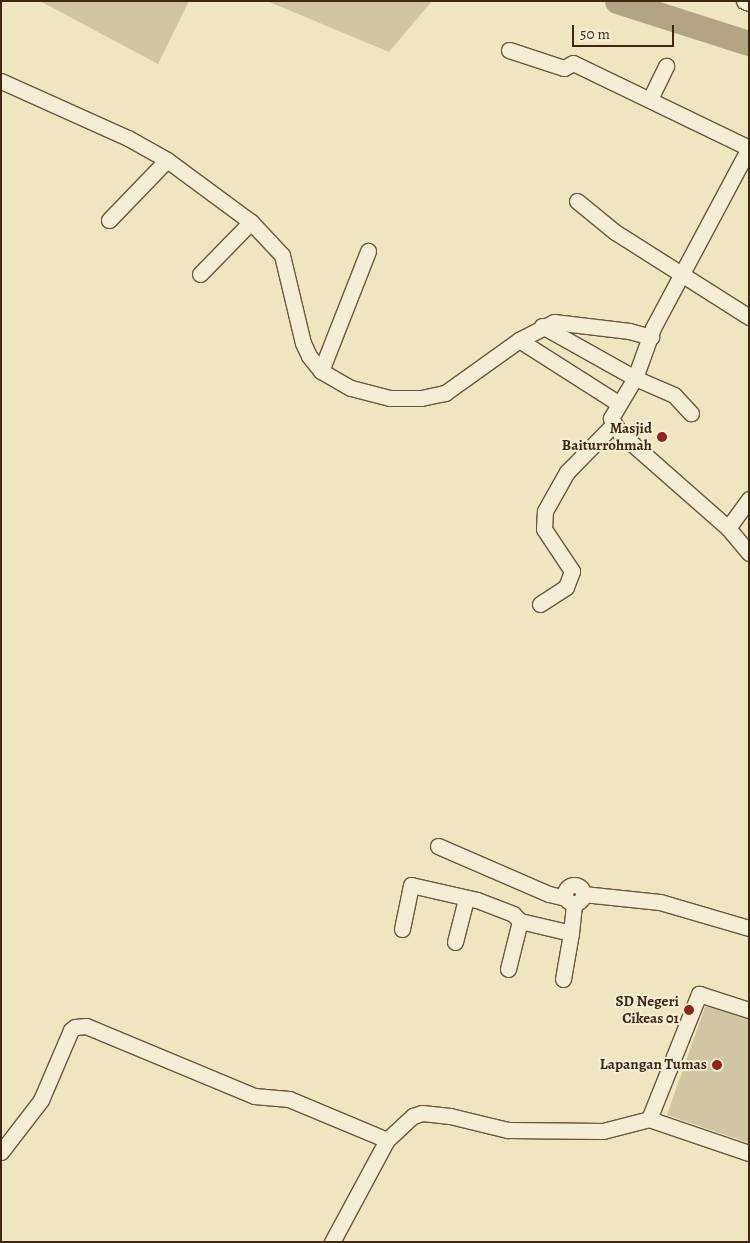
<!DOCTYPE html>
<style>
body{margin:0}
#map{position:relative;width:750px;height:1243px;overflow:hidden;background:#efe5c1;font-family:Alegreya,serif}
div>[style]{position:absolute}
.green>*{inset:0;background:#d1c5a3}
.river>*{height:25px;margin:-12.5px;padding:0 12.5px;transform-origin:12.5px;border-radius:12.5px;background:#b3a486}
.roads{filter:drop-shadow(1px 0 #6b563e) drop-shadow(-1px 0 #6b563e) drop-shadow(0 1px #6b563e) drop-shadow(0 -1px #6b563e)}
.minor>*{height:15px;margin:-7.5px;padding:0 7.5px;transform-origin:7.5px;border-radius:7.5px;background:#f5eed7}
.minor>.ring{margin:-7.5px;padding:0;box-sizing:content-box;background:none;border:15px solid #f5eed7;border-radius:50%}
.dots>*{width:14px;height:14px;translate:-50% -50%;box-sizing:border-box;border:2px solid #f5eed7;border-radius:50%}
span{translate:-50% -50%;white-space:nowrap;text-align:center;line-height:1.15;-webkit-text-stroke:4px #f5eed7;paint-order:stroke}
.poi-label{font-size:15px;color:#3f2712;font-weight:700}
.right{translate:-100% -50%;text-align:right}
.frame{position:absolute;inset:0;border:2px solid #3f2712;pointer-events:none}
.scale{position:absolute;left:572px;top:25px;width:102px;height:22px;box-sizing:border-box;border:2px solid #3f2712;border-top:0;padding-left:6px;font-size:15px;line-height:18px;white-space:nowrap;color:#3f2712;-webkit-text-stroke:4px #f5eed7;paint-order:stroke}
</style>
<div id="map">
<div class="green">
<div style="clip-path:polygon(40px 1px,189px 1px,158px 64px)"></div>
<div style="clip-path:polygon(267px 1px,432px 1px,389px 52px)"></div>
<div style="clip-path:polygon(707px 1001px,749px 1015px,749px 1143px,667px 1115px)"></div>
</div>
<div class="river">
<div style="left:617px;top:1px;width:139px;rotate:17.7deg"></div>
</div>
<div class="roads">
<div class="minor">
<div style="left:744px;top:1px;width:5px;rotate:22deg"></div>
<div style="left:509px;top:50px;width:58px;rotate:18.1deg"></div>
<div style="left:564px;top:68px;width:10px;rotate:-29deg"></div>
<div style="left:573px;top:63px;width:195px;rotate:25.8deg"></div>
<div style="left:1px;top:81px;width:139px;rotate:24.2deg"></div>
<div style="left:128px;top:138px;width:45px;rotate:29.4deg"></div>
<div style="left:167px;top:160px;width:104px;rotate:36.4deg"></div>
<div style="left:251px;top:222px;width:45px;rotate:46.8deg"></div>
<div style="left:282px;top:255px;width:90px;rotate:76.6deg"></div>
<div style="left:303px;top:343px;width:14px;rotate:65deg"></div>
<div style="left:309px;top:356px;width:19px;rotate:51deg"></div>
<div style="left:321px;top:371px;width:34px;rotate:30deg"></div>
<div style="left:351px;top:388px;width:40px;rotate:14.4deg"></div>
<div style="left:390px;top:398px;width:31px"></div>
<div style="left:421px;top:398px;width:25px;rotate:-12deg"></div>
<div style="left:445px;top:393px;width:91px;rotate:-35.6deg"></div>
<div style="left:519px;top:340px;width:39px;rotate:-27deg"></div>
<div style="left:554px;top:322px;width:76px;rotate:6.8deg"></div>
<div style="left:629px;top:331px;width:23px;rotate:15deg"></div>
<div style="left:650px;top:99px;width:37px;rotate:-64deg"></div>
<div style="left:749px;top:148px;width:204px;rotate:118.1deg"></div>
<div style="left:653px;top:328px;width:53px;rotate:109.8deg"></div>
<div style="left:635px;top:378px;width:47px;rotate:121deg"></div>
<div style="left:611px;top:418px;width:17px;rotate:59deg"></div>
<div style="left:620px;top:433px;width:144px;rotate:41.3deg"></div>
<div style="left:728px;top:528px;width:33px;rotate:50deg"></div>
<div style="left:577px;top:201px;width:49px;rotate:39.2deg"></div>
<div style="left:615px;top:232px;width:159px;rotate:32.4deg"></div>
<div style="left:109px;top:220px;width:83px;rotate:-46deg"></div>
<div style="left:200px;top:274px;width:73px;rotate:-45.6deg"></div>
<div style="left:542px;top:326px;width:107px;rotate:29.2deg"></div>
<div style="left:635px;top:378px;width:43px;rotate:23.6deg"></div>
<div style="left:674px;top:395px;width:25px;rotate:47deg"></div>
<div style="left:519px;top:340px;width:117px;rotate:32.5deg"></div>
<div style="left:321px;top:371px;width:129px;rotate:-68.6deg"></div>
<div style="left:728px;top:528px;width:36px;rotate:-54deg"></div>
<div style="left:540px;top:604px;width:31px;rotate:-33deg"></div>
<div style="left:566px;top:587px;width:17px;rotate:-69deg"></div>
<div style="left:572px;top:571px;width:50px;rotate:-123.7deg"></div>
<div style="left:544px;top:529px;width:18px;rotate:-87deg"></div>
<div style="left:545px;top:511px;width:45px;rotate:-60.6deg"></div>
<div style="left:567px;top:472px;width:66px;rotate:-45.6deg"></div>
<div style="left:438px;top:846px;width:121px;rotate:23.4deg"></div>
<div style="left:549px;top:894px;width:17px;rotate:13deg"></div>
<div class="ring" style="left:565px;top:885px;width:3px;height:3px"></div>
<div style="left:583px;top:894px;width:77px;rotate:5.9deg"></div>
<div style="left:660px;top:902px;width:93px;rotate:16.3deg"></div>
<div style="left:402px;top:929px;width:45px;rotate:-78.4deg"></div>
<div style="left:411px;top:885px;width:68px;rotate:12.8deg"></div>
<div style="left:477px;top:900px;width:39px;rotate:21deg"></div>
<div style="left:513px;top:914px;width:10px;rotate:45deg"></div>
<div style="left:520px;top:921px;width:52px;rotate:13.2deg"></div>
<div style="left:571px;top:933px;width:30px;rotate:-84deg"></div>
<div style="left:455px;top:942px;width:44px;rotate:-75.7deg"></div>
<div style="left:508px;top:969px;width:49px;rotate:-76deg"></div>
<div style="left:563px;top:979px;width:47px;rotate:-80.1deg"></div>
<div style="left:649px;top:1119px;width:106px;rotate:18.8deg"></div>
<div style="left:1px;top:1152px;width:66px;rotate:-52.4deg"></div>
<div style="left:41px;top:1100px;width:76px;rotate:-66.8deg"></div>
<div style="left:71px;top:1030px;width:5px;rotate:-37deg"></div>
<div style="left:75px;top:1027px;width:11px;rotate:-5deg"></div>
<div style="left:86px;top:1026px;width:182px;rotate:22.6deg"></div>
<div style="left:254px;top:1096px;width:35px;rotate:5deg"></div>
<div style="left:289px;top:1099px;width:106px;rotate:22.7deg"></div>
<div style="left:387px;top:1140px;width:35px;rotate:-43deg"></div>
<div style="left:413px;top:1116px;width:9px;rotate:-18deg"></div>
<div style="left:422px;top:1113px;width:28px;rotate:6deg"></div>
<div style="left:450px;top:1116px;width:60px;rotate:13.6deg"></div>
<div style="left:508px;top:1130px;width:95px;rotate:0.6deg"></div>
<div style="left:603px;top:1131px;width:48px;rotate:-14.6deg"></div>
<div style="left:649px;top:1119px;width:135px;rotate:-68.2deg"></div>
<div style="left:699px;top:994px;width:52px;rotate:17.7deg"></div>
<div style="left:332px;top:1242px;width:116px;rotate:-61.7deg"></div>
</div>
</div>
<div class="dots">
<div style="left:662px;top:437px;background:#8f2418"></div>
<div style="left:689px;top:1010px;background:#8f2418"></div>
<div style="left:717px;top:1065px;background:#8f2418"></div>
</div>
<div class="poi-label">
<span class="right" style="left:652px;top:437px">Masjid<br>Baiturrohmah</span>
<span class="right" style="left:679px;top:1010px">SD Negeri<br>Cikeas 01</span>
<span class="right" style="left:707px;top:1065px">Lapangan Tumas</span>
</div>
<div class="frame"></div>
<div class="scale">50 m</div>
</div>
